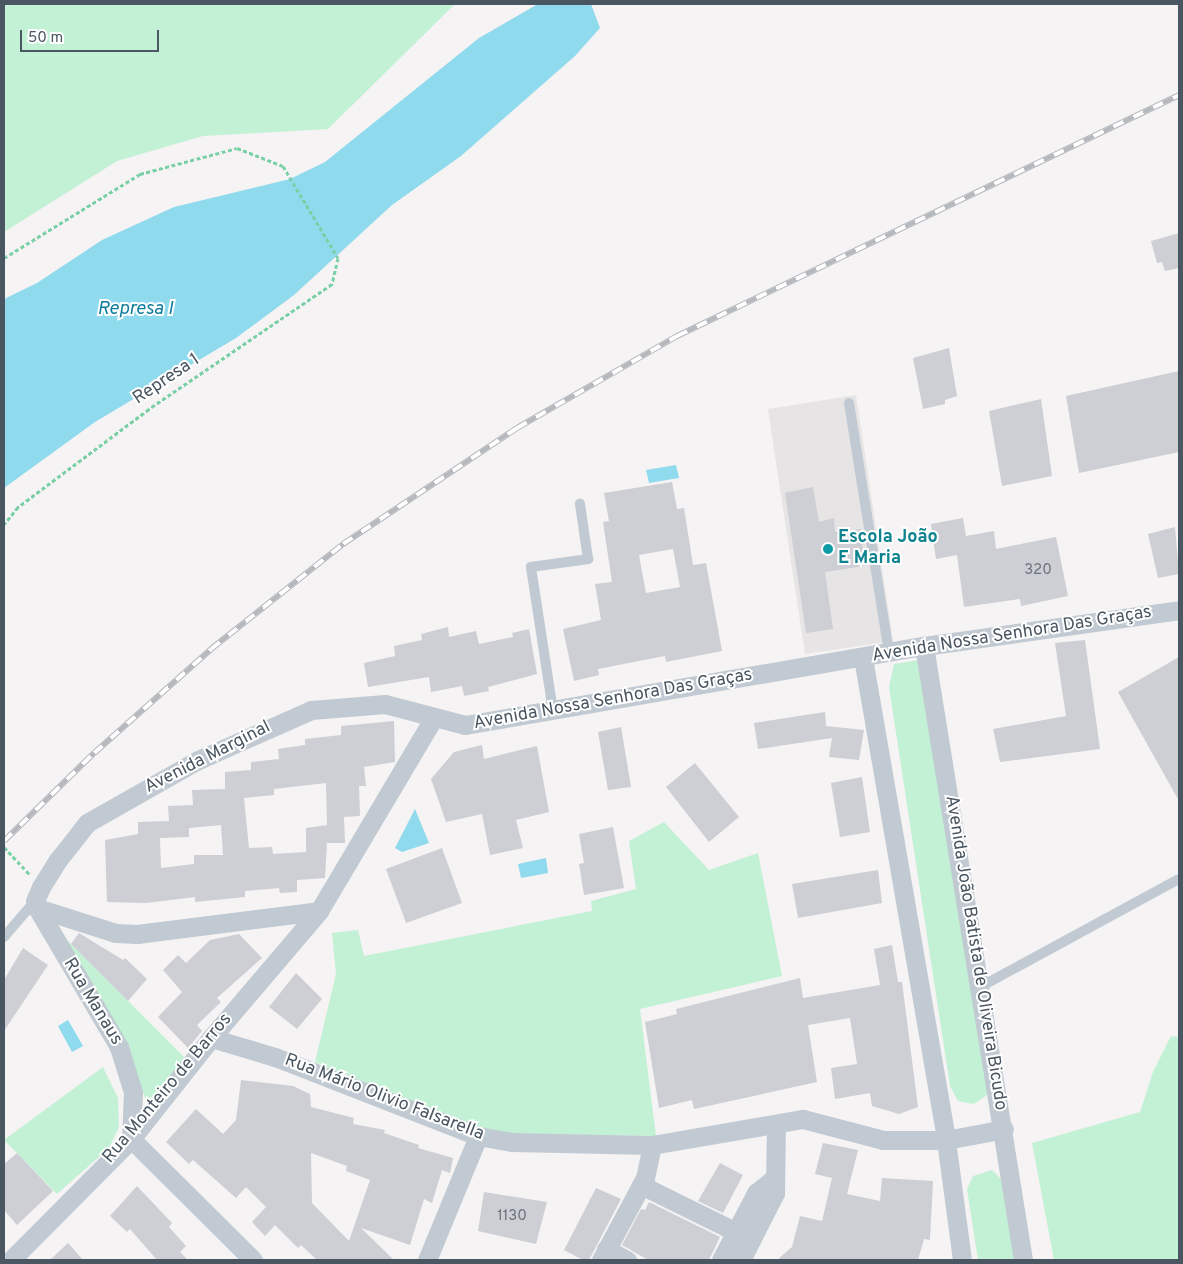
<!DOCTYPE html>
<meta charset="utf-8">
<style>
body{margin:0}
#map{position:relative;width:1183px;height:1264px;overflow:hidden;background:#f5f3f3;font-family:Overpass,sans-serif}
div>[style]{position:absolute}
.education>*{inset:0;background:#e6e4e5}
.green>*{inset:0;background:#c3f1d5}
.water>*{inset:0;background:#90daee}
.building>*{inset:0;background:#cdcfd5}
.path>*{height:3px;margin-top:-1.5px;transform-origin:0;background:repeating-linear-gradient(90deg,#7ad0a6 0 4px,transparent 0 6.5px)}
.lane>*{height:10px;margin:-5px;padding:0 5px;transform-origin:5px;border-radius:5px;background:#c1cad2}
.street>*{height:19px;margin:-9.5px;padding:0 9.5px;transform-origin:9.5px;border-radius:9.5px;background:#c1cad2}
.rail>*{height:5.5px;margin-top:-2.75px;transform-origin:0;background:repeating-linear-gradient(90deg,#fff 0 11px,#b5b8bd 0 22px);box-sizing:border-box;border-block:1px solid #b5b8bd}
.dots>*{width:14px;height:14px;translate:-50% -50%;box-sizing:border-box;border:2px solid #fff;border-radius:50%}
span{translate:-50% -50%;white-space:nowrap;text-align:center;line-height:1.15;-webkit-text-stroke:4px #fff;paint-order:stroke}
.number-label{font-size:15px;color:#6b747e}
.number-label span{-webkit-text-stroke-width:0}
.street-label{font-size:18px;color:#4a5661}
.culture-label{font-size:18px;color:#0d838f;font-weight:700}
.left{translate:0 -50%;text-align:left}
.water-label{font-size:19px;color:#0c7c9b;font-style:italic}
.frame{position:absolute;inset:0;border:5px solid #4a5661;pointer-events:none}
.scale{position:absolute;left:20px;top:30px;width:139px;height:22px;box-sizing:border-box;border:2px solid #4a5661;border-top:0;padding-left:6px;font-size:15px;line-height:18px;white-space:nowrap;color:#4a5661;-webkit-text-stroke:4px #fff;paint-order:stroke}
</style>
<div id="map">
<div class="education">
<div style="clip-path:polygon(856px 395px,893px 641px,805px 654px,768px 409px)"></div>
</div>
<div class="green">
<div style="clip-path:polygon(4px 4px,455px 4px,328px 129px,203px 136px,117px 161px,4px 232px)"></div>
<div style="clip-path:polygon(919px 660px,989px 1081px,987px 1095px,974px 1104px,958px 1101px,950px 1086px,889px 687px,894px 664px)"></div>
<div style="clip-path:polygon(664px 822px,709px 870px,758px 853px,782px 976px,640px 1009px,656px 1136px,511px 1134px,474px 1127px,315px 1062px,336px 974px,332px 933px,358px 930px,364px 956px,592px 911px,591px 901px,636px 889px,629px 841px)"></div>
<div style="clip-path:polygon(65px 938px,186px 1059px,148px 1106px,124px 1042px)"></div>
<div style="clip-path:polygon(1171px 1036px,1179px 1037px,1179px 1260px,1054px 1260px,1032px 1143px,1140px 1112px,1153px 1072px)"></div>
<div style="clip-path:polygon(103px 1067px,118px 1098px,119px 1127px,109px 1148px,57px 1194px,4px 1140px)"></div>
<div style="clip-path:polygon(992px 1170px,1003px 1181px,1015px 1260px,978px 1260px,967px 1189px,973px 1176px)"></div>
</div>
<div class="water">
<div style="clip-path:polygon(538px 4px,591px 4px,600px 28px,575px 56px,461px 156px,392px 205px,294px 295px,236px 338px,95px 422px,4px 488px,4px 299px,37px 283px,102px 240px,174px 207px,290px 179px,325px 162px,479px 38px)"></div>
<div style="clip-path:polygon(676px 465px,679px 478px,649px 483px,646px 470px)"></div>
<div style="clip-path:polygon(415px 809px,429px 843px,402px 852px,395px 848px)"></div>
<div style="clip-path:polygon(546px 858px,548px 873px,521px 878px,518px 864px)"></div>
<div style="clip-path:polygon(68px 1020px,83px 1046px,72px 1052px,58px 1026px)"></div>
</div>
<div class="building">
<div style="clip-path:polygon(1179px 233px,1179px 268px,1165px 271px,1162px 262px,1157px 263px,1151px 241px)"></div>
<div style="clip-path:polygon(949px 348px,957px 396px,945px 400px,945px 404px,923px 409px,913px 358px)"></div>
<div style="clip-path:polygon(1179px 371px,1179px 452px,1079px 473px,1066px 396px)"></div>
<div style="clip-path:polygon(1041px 399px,1052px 476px,1002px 486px,989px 411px)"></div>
<div style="clip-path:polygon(evenodd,672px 482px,677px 509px,684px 508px,693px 565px,706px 563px,722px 651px,666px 662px,665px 656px,598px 669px,599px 675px,574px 681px,563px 629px,601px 620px,595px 584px,612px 582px,603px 522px,609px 521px,604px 493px,672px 482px,673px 549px,680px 587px,646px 593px,639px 555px,673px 549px)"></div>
<div style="clip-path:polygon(813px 487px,819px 522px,834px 518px,835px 532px,861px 529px,864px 566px,825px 572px,833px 629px,806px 633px,785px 493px)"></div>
<div style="clip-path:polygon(963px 518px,966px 536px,994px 531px,996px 549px,1056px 537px,1068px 596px,1021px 606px,1020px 599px,964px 607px,957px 555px,936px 559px,931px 524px)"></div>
<div style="clip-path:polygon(1175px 527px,1179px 574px,1158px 578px,1148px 534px)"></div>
<div style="clip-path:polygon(448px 627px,449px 637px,476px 631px,479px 644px,513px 637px,512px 633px,529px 629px,537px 674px,488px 687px,489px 691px,464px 696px,462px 686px,431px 692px,429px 677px,368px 687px,364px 663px,395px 656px,394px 646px,422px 640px,421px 634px)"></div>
<div style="clip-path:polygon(1085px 640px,1100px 749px,1000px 762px,993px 729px,1066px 716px,1055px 643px)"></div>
<div style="clip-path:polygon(1179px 657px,1179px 801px,1118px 692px)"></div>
<div style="clip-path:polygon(825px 712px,826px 726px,864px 730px,859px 760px,829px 757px,832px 738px,758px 749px,754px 723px)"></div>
<div style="clip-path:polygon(evenodd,394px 721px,395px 762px,364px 767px,366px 786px,359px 786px,360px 816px,344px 817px,345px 843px,327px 843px,325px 878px,297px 880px,297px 892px,280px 893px,279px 888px,245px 891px,245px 897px,195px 902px,195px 897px,146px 903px,107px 902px,105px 840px,138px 834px,138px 822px,169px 821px,168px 806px,193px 805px,192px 790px,225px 789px,225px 772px,251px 770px,251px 762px,279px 759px,278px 749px,305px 745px,305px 739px,341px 735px,341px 726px,394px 721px,326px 783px,327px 825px,306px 828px,306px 852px,273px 854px,272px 847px,249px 848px,244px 798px,274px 795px,274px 789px,326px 783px,394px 721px,221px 825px,223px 855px,194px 855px,194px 864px,161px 868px,160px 838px,189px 837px,189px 828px,221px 825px)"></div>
<div style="clip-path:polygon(621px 727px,631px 787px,608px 790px,598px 732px)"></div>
<div style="clip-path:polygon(482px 745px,484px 759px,537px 746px,549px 812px,516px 820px,523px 848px,490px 855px,482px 814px,446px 822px,431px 779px,454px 752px)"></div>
<div style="clip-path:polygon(695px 763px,739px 817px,709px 842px,666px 787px)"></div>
<div style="clip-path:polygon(862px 777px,870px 832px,840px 837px,831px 783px)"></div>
<div style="clip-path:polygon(613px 827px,624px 888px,584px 895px,579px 864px,584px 863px,579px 834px)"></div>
<div style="clip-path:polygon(442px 848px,462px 903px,406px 923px,386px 869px)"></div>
<div style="clip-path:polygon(878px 870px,882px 903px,798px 918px,792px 884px)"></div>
<div style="clip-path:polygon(79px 933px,123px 960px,125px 958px,147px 979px,128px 1001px,71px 944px)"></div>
<div style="clip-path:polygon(239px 934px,262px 958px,217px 998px,221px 1002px,197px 1025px,202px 1031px,188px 1048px,158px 1017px,182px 992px,163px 970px,178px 955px,186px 963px,210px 940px)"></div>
<div style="clip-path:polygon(892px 945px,898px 982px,902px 982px,918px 1107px,899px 1114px,872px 1106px,870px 1093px,835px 1099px,831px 1068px,857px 1064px,850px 1018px,808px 1025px,817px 1082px,694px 1109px,692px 1100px,659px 1108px,645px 1022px,677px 1014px,676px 1009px,800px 978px,803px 998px,880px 985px,874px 949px)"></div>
<div style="clip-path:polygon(23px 948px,48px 965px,4px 1031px,4px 980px)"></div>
<div style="clip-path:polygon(296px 973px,322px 999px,297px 1029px,269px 1007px)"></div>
<div style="clip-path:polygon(evenodd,241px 1080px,293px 1086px,310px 1094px,311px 1107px,354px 1118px,353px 1124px,385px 1130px,384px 1133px,419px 1145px,418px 1148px,453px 1158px,450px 1173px,442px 1170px,432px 1203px,424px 1199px,410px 1245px,361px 1228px,394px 1260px,317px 1260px,301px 1245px,298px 1248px,275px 1225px,265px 1236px,252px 1222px,266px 1207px,246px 1187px,236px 1198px,193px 1160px,189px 1164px,166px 1142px,196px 1109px,223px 1134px,236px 1120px,241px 1080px,311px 1153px,347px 1166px,346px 1171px,370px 1180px,349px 1241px,312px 1203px,311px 1153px)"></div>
<div style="clip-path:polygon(823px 1143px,858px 1150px,847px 1194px,880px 1201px,882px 1178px,933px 1181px,930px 1240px,924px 1239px,918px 1260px,777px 1260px,792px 1247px,800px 1216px,822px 1221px,832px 1178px,815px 1174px)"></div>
<div style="clip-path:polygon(17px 1153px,53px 1191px,17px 1225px,4px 1210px,4px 1164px)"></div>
<div style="clip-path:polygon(720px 1163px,743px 1175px,723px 1213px,698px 1201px)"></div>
<div style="clip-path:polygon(137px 1186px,172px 1223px,169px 1227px,186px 1246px,180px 1252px,188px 1260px,157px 1260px,130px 1229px,127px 1232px,110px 1216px)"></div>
<div style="clip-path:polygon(596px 1188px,621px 1199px,589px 1260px,583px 1260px,564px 1250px)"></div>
<div style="clip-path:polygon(484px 1192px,547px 1202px,536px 1244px,478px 1231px)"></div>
<div style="clip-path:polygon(649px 1202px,720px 1237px,709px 1260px,648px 1260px,622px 1245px,641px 1209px,645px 1210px)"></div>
<div style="clip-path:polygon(68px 1243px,83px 1260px,50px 1260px)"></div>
</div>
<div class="path">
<div style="left:4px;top:258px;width:160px;rotate:-31.7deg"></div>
<div style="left:140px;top:174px;width:100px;rotate:-15deg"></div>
<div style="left:237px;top:148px;width:49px;rotate:21.4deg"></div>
<div style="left:283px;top:166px;width:107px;rotate:59.1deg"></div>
<div style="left:338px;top:258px;width:27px;rotate:103deg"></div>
<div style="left:332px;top:284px;width:222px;rotate:145.7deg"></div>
<div style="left:149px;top:409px;width:164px;rotate:143.2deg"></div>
<div style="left:18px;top:507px;width:22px;rotate:129deg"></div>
<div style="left:4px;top:847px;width:37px;rotate:47deg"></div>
</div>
<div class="lane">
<div style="left:849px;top:403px;width:254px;rotate:80.9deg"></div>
<div style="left:553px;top:711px;width:146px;rotate:-98.7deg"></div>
<div style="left:531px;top:567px;width:58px;rotate:-8deg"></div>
<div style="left:588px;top:559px;width:56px;rotate:-98.3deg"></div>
<div style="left:4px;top:937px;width:48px;rotate:-49.3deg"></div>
<div style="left:980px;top:987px;width:226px;rotate:-28.5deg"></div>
</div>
<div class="street">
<div style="left:924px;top:646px;width:622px;rotate:80.84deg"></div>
<div style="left:863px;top:658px;width:489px;rotate:80.2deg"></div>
<div style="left:946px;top:1140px;width:121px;rotate:82.4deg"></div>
<div style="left:37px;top:908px;width:83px;rotate:17.6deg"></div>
<div style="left:116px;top:933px;width:21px;rotate:3deg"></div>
<div style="left:137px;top:934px;width:183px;rotate:-7.2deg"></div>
<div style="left:211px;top:1038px;width:67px;rotate:16.5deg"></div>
<div style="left:275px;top:1057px;width:218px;rotate:21.3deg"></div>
<div style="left:478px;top:1136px;width:35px;rotate:10deg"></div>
<div style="left:512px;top:1142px;width:140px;rotate:1.2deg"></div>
<div style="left:652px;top:1145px;width:153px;rotate:-9.8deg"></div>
<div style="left:803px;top:1119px;width:83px;rotate:14.7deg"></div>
<div style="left:883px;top:1140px;width:63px"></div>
<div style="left:946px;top:1140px;width:59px;rotate:-10.7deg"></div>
<div style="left:641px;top:1185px;width:104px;rotate:26.3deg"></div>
<div style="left:606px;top:1249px;width:24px;rotate:28deg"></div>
<div style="left:11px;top:1260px;width:170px;rotate:-45.2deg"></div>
<div style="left:131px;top:1139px;width:129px;rotate:-51.6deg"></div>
<div style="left:211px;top:1038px;width:167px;rotate:-49.6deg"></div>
<div style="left:319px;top:911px;width:223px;rotate:-59.3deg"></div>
<div style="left:253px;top:1260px;width:172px;rotate:-135.2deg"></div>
<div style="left:131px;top:1139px;width:47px;rotate:-87.6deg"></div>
<div style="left:133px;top:1092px;width:47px;rotate:-107.3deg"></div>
<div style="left:119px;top:1047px;width:161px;rotate:-120.5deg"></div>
<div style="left:37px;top:908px;width:7px;rotate:-106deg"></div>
<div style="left:35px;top:901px;width:15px;rotate:-67deg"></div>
<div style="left:41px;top:887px;width:32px;rotate:-58deg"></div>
<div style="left:58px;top:860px;width:47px;rotate:-51.9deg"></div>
<div style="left:87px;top:823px;width:125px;rotate:-29.6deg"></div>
<div style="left:196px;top:761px;width:126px;rotate:-23.9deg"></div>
<div style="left:311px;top:710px;width:74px;rotate:-4.6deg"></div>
<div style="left:385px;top:704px;width:83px;rotate:14.7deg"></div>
<div style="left:465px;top:725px;width:466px;rotate:-9.8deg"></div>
<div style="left:924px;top:646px;width:258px;rotate:-8deg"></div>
<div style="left:427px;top:1260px;width:134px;rotate:-67.6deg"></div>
<div style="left:601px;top:1260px;width:93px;rotate:-61.8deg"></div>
<div style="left:645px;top:1178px;width:34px;rotate:-78deg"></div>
<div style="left:721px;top:1260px;width:76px;rotate:-62.4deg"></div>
<div style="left:756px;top:1193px;width:22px;rotate:-39deg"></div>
<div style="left:741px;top:1260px;width:75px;rotate:-63.1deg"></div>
<div style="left:775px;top:1193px;width:69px;rotate:-89.2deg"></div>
</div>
<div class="rail">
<div style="left:4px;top:841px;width:126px;rotate:-44.4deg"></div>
<div style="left:94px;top:753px;width:157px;rotate:-41.6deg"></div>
<div style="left:211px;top:649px;width:169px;rotate:-38.5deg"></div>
<div style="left:343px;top:544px;width:209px;rotate:-33.7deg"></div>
<div style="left:517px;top:428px;width:185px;rotate:-29.9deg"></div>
<div style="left:677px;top:336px;width:557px;rotate:-25.64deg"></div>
</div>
<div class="dots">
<div style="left:828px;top:549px;background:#0f9aa8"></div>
</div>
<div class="number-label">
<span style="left:1038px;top:571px">320</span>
<span style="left:512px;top:1217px">1130</span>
</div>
<div class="street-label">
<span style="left:167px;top:380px;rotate:-34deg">Represa 1</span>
<span style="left:1012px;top:635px;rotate:-9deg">Avenida Nossa Senhora Das Graças</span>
<span style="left:613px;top:700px;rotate:-10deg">Avenida Nossa Senhora Das Graças</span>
<span style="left:208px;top:758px;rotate:-27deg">Avenida Marginal</span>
<span style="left:975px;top:953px;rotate:81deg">Avenida João Batista de Oliveira Bicudo</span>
<span style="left:92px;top:1002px;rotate:59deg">Rua Manaus</span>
<span style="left:168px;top:1089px;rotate:-50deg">Rua Monteiro de Barros</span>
<span style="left:384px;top:1098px;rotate:21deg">Rua Mário Olivio Falsarella</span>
</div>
<div class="culture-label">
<span class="left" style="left:838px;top:549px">Escola João<br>E Maria</span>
</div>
<div class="water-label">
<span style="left:135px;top:310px">Represa I</span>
</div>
<div class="frame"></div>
<div class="scale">50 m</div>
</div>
